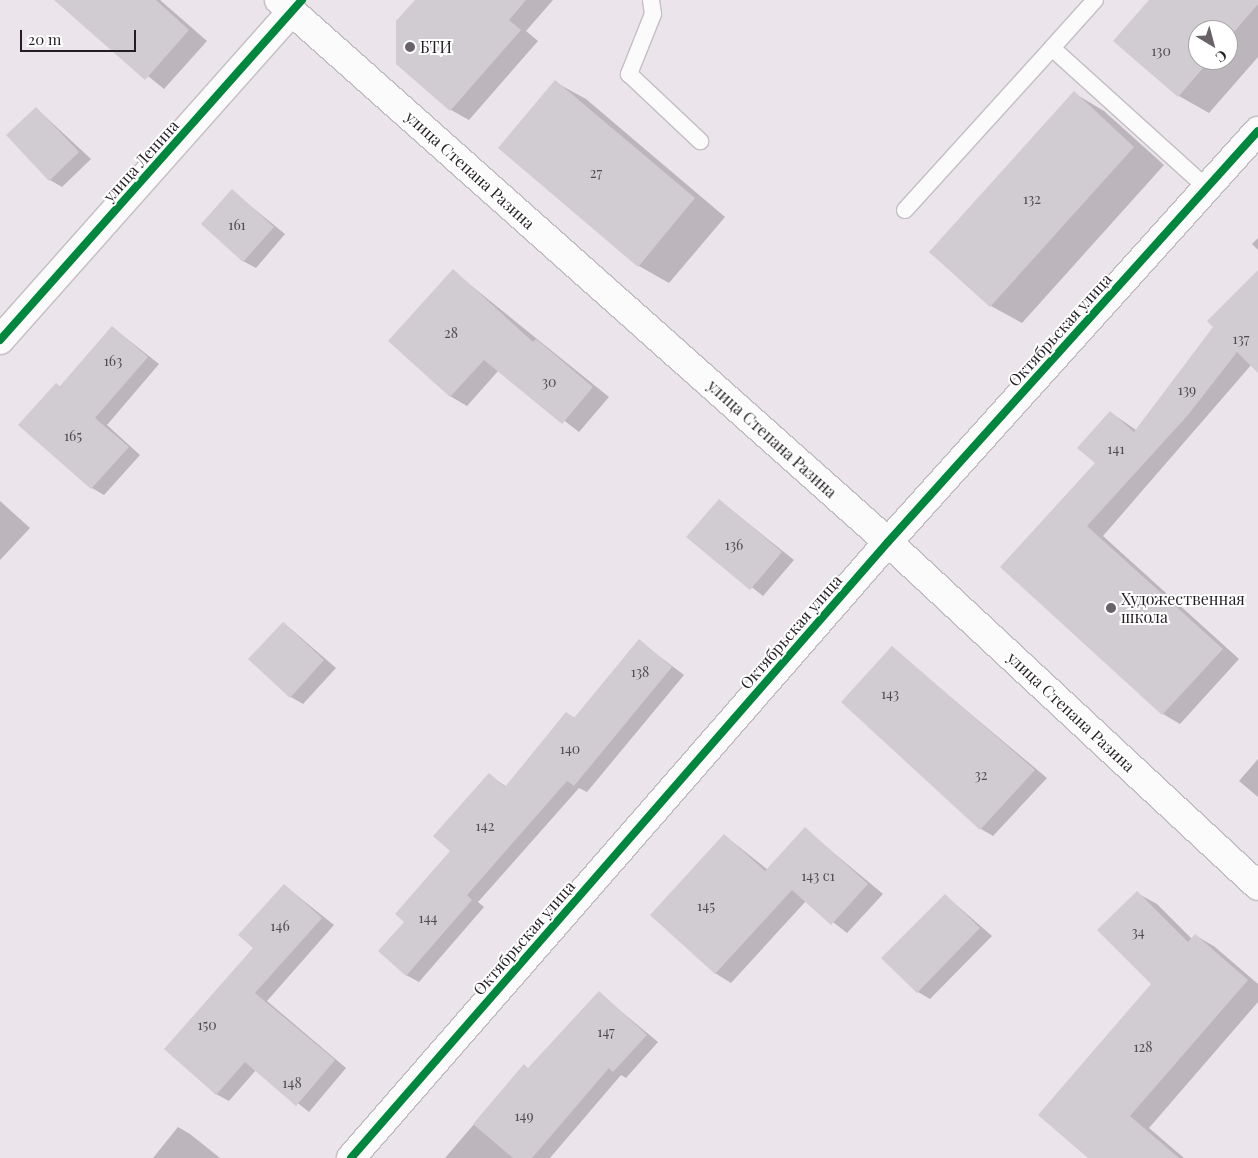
<!DOCTYPE html>
<meta charset="utf-8">
<style>
body{margin:0}
#map{position:relative;width:1258px;height:1158px;overflow:hidden;background:#ebe4eb;font-family:"Playfair Display",serif}
div>[style]{position:absolute}
.shadow>*{inset:0;background:#0003}
.building>*{inset:0;background:#d1ccd1}
.roads{filter:drop-shadow(1px 0 #c3bec3) drop-shadow(-1px 0 #c3bec3) drop-shadow(0 1px #c3bec3) drop-shadow(0 -1px #c3bec3)}
.service>*{height:16px;margin:-8px;padding:0 8px;transform-origin:8px;border-radius:8px;background:#fcfbfc}
.minor>*{height:28px;margin:-14px;padding:0 14px;transform-origin:14px;border-radius:14px;background:#fcfbfc}
.tertiary>*{height:28px;margin:-14px;padding:0 14px;transform-origin:14px;border-radius:14px;background:#fcfbfc}
.secondary>*{height:28px;margin:-14px;padding:0 14px;transform-origin:14px;border-radius:14px;background:#fcfbfc}
.cycleway>*{height:8px;margin:-4px;padding:0 4px;transform-origin:4px;border-radius:4px;background:#00873e}
.dots>*{width:14px;height:14px;translate:-50% -50%;box-sizing:border-box;border:2px solid #fff;border-radius:50%}
span{translate:-50% -50%;white-space:nowrap;text-align:center;line-height:1.15;-webkit-text-stroke:4px #fff;paint-order:stroke}
.number-label{font-size:14px;color:#504b50}
.number-label span{-webkit-text-stroke-width:0}
.poi-label{font-size:16px;color:#231e23}
.left{translate:0 -50%;text-align:left}
.street-label{font-size:16px;color:#231e23}
.north{position:absolute;left:1188px;top:20px;width:50px;height:50px;box-sizing:border-box;background:#fff;border:1px solid #a7a5a7;border-radius:50%;rotate:143deg;font-size:14px;font-weight:700;line-height:20px;text-align:center;color:#231e23}
.north::after{content:'';display:block;margin:auto;width:18px;height:22px;background:#696369;clip-path:polygon(50% 0,100% 100%,50% 72%,0 100%)}
.scale{position:absolute;left:20px;top:30px;width:116px;height:22px;box-sizing:border-box;border:2px solid #231e23;border-top:0;padding-left:6px;font-size:15px;line-height:18px;white-space:nowrap;color:#231e23;-webkit-text-stroke:4px #fff;paint-order:stroke}
</style>
<div id="map">
<div class="shadow">
<div style="clip-path:polygon(79px 0,160px 0,207px 41px,164px 89px,69px 12px)"></div>
<div style="clip-path:polygon(416px 0,553px 0,526px 31px,538px 41px,469px 120px,451px 110px)"></div>
<div style="clip-path:polygon(evenodd,1151px 0,1258px 0,1258px 57px,1209px 113px,1179px 96px,1151px 0,1198px 30px,1228px 30px,1228px 60px,1198px 60px,1198px 30px)"></div>
<div style="clip-path:polygon(555px 82px,586px 99px,725px 217px,669px 283px,639px 266px)"></div>
<div style="clip-path:polygon(1074px 93px,1104px 111px,1164px 165px,1022px 323px,991px 306px)"></div>
<div style="clip-path:polygon(36px 108px,91px 159px,62px 187px,50px 180px)"></div>
<div style="clip-path:polygon(232px 191px,285px 234px,256px 268px,243px 261px)"></div>
<div style="clip-path:polygon(1258px 238px,1258px 250px,1252px 244px)"></div>
<div style="clip-path:polygon(453px 271px,609px 397px,579px 432px,499px 370px,467px 406px,450px 396px)"></div>
<div style="clip-path:polygon(1258px 271px,1258px 368px,1252px 364px,1103px 536px,1239px 659px,1180px 724px,1163px 714px,1002px 567px,1097px 463px,1110px 412px,1136px 430px)"></div>
<div style="clip-path:polygon(112px 327px,159px 364px,107px 425px,140px 455px,104px 495px,92px 488px,61px 387px)"></div>
<div style="clip-path:polygon(719px 500px,794px 560px,763px 596px,688px 537px)"></div>
<div style="clip-path:polygon(0 501px,30px 528px,0 560px)"></div>
<div style="clip-path:polygon(284px 623px,336px 668px,303px 704px,291px 697px)"></div>
<div style="clip-path:polygon(639px 641px,684px 675px,587px 792px,579px 788px,478px 902px,484px 907px,419px 982px,406px 975px,406px 922px,451px 851px,489px 775px,507px 787px,566px 713px,575px 718px)"></div>
<div style="clip-path:polygon(892px 648px,1047px 778px,993px 836px,981px 829px)"></div>
<div style="clip-path:polygon(1258px 759px,1258px 797px,1239px 781px)"></div>
<div style="clip-path:polygon(805px 829px,883px 894px,847px 933px,806px 901px,731px 983px,715px 973px,724px 835px,768px 870px)"></div>
<div style="clip-path:polygon(284px 885px,334px 925px,267px 1001px,346px 1068px,309px 1112px,256px 1070px,229px 1101px,216px 1094px,255px 948px)"></div>
<div style="clip-path:polygon(1137px 893px,1157px 904px,1192px 939px,1195px 935px,1215px 947px,1258px 984px,1258px 1002px,1149px 1128px,1184px 1158px,1090px 1158px,1153px 984px)"></div>
<div style="clip-path:polygon(945px 895px,992px 936px,930px 999px,918px 992px)"></div>
<div style="clip-path:polygon(599px 993px,658px 1042px,626px 1078px,621px 1075px,550px 1158px,445px 1158px,524px 1066px,529px 1069px)"></div>
<div style="clip-path:polygon(178px 1127px,190px 1134px,220px 1158px,153px 1158px)"></div>
</div>
<div class="building">
<div style="clip-path:polygon(54px 0,156px 0,189px 30px,145px 80px)"></div>
<div style="clip-path:polygon(415px 0,526px 0,509px 20px,521px 30px,450px 111px,396px 64px,396px 21px)"></div>
<div style="clip-path:polygon(1149px 0,1258px 0,1258px 4px,1228px 39px,1228px 30px,1198px 30px,1198px 60px,1210px 60px,1178px 97px,1113px 41px)"></div>
<div style="clip-path:polygon(555px 80px,695px 198px,638px 267px,498px 148px)"></div>
<div style="clip-path:polygon(1074px 91px,1134px 147px,990px 307px,929px 252px)"></div>
<div style="clip-path:polygon(36px 107px,79px 152px,49px 181px,6px 135px)"></div>
<div style="clip-path:polygon(232px 189px,274px 227px,243px 262px,201px 224px)"></div>
<div style="clip-path:polygon(453px 269px,533px 342px,536px 339px,593px 387px,562px 424px,484px 360px,450px 397px,388px 341px)"></div>
<div style="clip-path:polygon(1258px 270px,1258px 373px,1237px 352px,1188px 415px,1087px 526px,1223px 649px,1162px 715px,1000px 567px,1095px 463px,1077px 448px,1110px 411px,1134px 432px,1213px 327px,1207px 321px)"></div>
<div style="clip-path:polygon(112px 326px,148px 357px,95px 418px,129px 447px,91px 489px,18px 425px,56px 383px,60px 386px)"></div>
<div style="clip-path:polygon(719px 499px,782px 552px,750px 590px,686px 537px)"></div>
<div style="clip-path:polygon(283px 622px,324px 660px,290px 698px,248px 659px)"></div>
<div style="clip-path:polygon(639px 639px,672px 667px,574px 786px,567px 781px,467px 895px,472px 900px,406px 976px,378px 951px,404px 922px,395px 914px,450px 851px,433px 836px,489px 773px,505px 787px,566px 712px,574px 718px)"></div>
<div style="clip-path:polygon(892px 646px,1035px 770px,980px 830px,841px 702px)"></div>
<div style="clip-path:polygon(805px 827px,868px 884px,831px 925px,792px 890px,715px 974px,650px 915px,724px 834px,765px 871px)"></div>
<div style="clip-path:polygon(284px 884px,322px 918px,255px 993px,335px 1060px,296px 1106px,245px 1062px,216px 1095px,164px 1049px,253px 948px,238px 935px)"></div>
<div style="clip-path:polygon(1137px 891px,1188px 942px,1195px 934px,1248px 980px,1130px 1116px,1179px 1158px,1088px 1158px,1038px 1115px,1151px 984px,1097px 930px)"></div>
<div style="clip-path:polygon(945px 894px,980px 928px,917px 993px,881px 958px)"></div>
<div style="clip-path:polygon(599px 991px,647px 1035px,613px 1072px,609px 1068px,532px 1158px,513px 1158px,473px 1124px,524px 1064px,528px 1068px)"></div>
</div>
<div class="roads">
<div class="service">
<div style="left:651px;top:0;width:14px;rotate:82deg"></div>
<div style="left:653px;top:14px;width:65px;rotate:111.8deg"></div>
<div style="left:629px;top:74px;width:98px;rotate:43.3deg"></div>
<div style="left:1095px;top:0;width:64px;rotate:131.9deg"></div>
<div style="left:1052px;top:48px;width:209px;rotate:42.1deg"></div>
<div style="left:905px;top:210px;width:219px;rotate:-47.8deg"></div>
</div>
<div class="minor">
<div style="left:0;top:340px;width:440px;rotate:-48.4deg"></div>
<div style="left:351px;top:1158px;width:817px;rotate:-48.92deg"></div>
</div>
<div class="tertiary">
<div style="left:888px;top:542px;width:553px;rotate:-48.01deg"></div>
</div>
<div class="secondary">
<div style="left:279px;top:0;width:815px;rotate:41.67deg"></div>
<div style="left:888px;top:542px;width:505px;rotate:42.91deg"></div>
</div>
</div>
<div class="cycleway">
<div style="left:0;top:340px;width:455px;rotate:-48.4deg"></div>
<div style="left:351px;top:1158px;width:817px;rotate:-48.92deg"></div>
<div style="left:888px;top:542px;width:553px;rotate:-48.01deg"></div>
</div>
<div class="dots">
<div style="left:410px;top:47px;background:#696369"></div>
<div style="left:1111px;top:608px;background:#696369"></div>
</div>
<div class="number-label">
<span style="left:1161px;top:51px">130</span>
<span style="left:596px;top:173px">27</span>
<span style="left:1032px;top:199px">132</span>
<span style="left:237px;top:225px">161</span>
<span style="left:451px;top:333px">28</span>
<span style="left:1241px;top:339px">137</span>
<span style="left:113px;top:361px">163</span>
<span style="left:549px;top:382px">30</span>
<span style="left:1187px;top:390px">139</span>
<span style="left:73px;top:436px">165</span>
<span style="left:1116px;top:449px">141</span>
<span style="left:734px;top:545px">136</span>
<span style="left:640px;top:672px">138</span>
<span style="left:890px;top:694px">143</span>
<span style="left:570px;top:749px">140</span>
<span style="left:981px;top:775px">32</span>
<span style="left:485px;top:826px">142</span>
<span style="left:818px;top:876px">143 с1</span>
<span style="left:706px;top:906px">145</span>
<span style="left:428px;top:918px">144</span>
<span style="left:280px;top:926px">146</span>
<span style="left:1138px;top:932px">34</span>
<span style="left:207px;top:1025px">150</span>
<span style="left:606px;top:1032px">147</span>
<span style="left:1143px;top:1047px">128</span>
<span style="left:292px;top:1083px">148</span>
<span style="left:524px;top:1116px">149</span>
</div>
<div class="poi-label">
<span class="left" style="left:420px;top:47px">БТИ</span>
<span class="left" style="left:1121px;top:608px">Художественная<br>школа</span>
</div>
<div class="street-label">
<span style="left:141px;top:161px;rotate:-48deg">улица Ленина</span>
<span style="left:470px;top:170px;rotate:42deg">улица Степана Разина</span>
<span style="left:1060px;top:330px;rotate:-48deg">Октябрьская улица</span>
<span style="left:772px;top:439px;rotate:42deg">улица Степана Разина</span>
<span style="left:791px;top:632px;rotate:-49deg">Октябрьская улица</span>
<span style="left:1071px;top:712px;rotate:43deg">улица Степана Разина</span>
<span style="left:524px;top:938px;rotate:-49deg">Октябрьская улица</span>
</div>
<div class="north">С</div>
<div class="scale">20 m</div>
</div>
